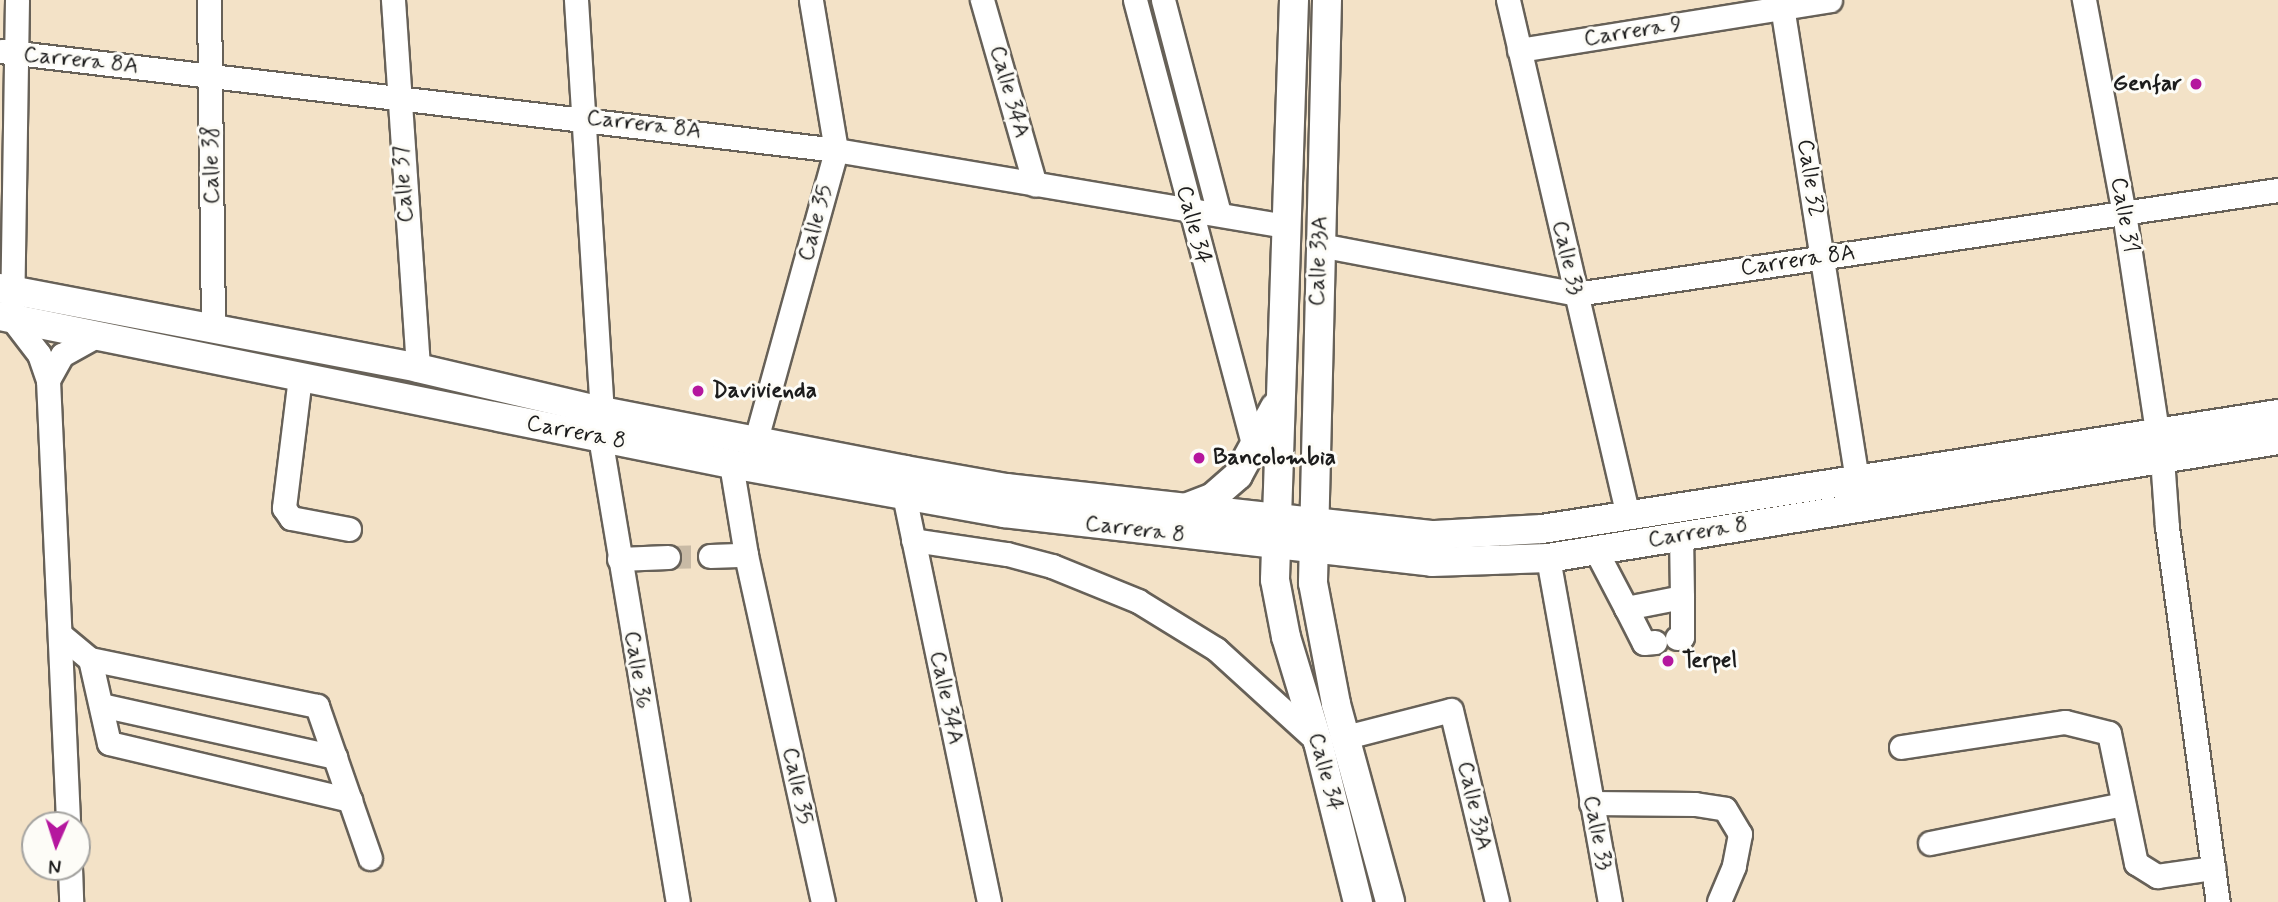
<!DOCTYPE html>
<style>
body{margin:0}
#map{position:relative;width:2278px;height:902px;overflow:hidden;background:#f3e2c7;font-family:Mynerve,sans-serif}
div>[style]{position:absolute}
.minor-tunnel>*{height:23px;margin-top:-11.5px;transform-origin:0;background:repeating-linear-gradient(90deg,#c8baa5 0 23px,transparent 0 34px)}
.roads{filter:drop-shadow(2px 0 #676158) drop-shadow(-2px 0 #676158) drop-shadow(0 2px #676158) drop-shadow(0 -2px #676158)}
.minor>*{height:23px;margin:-11.5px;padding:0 11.5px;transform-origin:11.5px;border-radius:11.5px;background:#fff}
.major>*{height:28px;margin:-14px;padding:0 14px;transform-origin:14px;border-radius:14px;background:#fff}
.dots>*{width:19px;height:19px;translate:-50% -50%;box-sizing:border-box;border:4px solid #fdfcf7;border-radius:50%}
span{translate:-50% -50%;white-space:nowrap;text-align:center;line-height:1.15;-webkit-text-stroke:6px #fdfcf7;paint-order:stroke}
.street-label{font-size:23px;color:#1c1c1c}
.poi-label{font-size:23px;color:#1c1c1c;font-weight:700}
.right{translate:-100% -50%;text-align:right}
.left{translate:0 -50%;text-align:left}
.north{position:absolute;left:21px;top:811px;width:70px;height:70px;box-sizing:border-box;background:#fdfcf7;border:2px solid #a3a29f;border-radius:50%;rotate:183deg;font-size:19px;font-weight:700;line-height:28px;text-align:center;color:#1c1c1c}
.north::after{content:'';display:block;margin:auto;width:24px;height:32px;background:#b5179e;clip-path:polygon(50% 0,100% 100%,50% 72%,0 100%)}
</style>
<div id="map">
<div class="minor-tunnel">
<div style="left:668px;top:557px;width:42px;rotate:-1.4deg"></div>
</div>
<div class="roads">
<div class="minor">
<div style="left:17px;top:0;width:319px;rotate:90.9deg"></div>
<div style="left:12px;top:319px;width:44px;rotate:52.4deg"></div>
<div style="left:39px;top:354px;width:28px;rotate:71deg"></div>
<div style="left:48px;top:380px;width:445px;rotate:87.4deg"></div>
<div style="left:209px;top:0;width:329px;rotate:89.3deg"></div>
<div style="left:393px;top:0;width:369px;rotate:86.1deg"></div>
<div style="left:576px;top:0;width:412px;rotate:86.4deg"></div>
<div style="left:982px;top:0;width:192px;rotate:74deg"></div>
<div style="left:1135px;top:0;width:466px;rotate:75.1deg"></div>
<div style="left:1163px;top:0;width:221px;rotate:75.3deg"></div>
<div style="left:1508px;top:0;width:530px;rotate:76.91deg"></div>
<div style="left:1781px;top:0;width:487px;rotate:81deg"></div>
<div style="left:2084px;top:0;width:217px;rotate:79.4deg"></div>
<div style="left:2124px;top:213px;width:220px;rotate:81.4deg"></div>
<div style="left:1519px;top:50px;width:315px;rotate:-9.1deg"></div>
<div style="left:0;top:51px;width:842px;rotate:6.75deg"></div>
<div style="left:836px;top:150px;width:454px;rotate:9.6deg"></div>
<div style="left:1320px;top:245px;width:261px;rotate:10.8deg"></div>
<div style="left:1576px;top:294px;width:710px;rotate:-8.43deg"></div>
<div style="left:300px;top:377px;width:132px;rotate:97deg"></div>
<div style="left:284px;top:508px;width:12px;rotate:55deg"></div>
<div style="left:291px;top:518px;width:59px;rotate:10.7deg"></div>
<div style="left:48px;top:380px;width:29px;rotate:-61deg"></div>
<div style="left:62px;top:355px;width:37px;rotate:-29deg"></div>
<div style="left:600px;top:437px;width:471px;rotate:80.5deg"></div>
<div style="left:755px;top:443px;width:304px;rotate:-74.5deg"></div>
<div style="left:836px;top:150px;width:152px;rotate:-99.5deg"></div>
<div style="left:2162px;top:458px;width:69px;rotate:85.9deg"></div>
<div style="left:2167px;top:527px;width:378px;rotate:82.3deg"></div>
<div style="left:731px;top:464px;width:92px;rotate:80.6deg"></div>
<div style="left:746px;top:555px;width:355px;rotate:77.5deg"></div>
<div style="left:904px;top:495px;width:416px;rotate:78.2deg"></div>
<div style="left:913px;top:540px;width:95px;rotate:8.5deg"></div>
<div style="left:1007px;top:554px;width:47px;rotate:14.9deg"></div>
<div style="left:1052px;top:566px;width:93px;rotate:22.1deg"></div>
<div style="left:1138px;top:601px;width:92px;rotate:31.6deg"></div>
<div style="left:1216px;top:649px;width:137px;rotate:42.3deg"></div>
<div style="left:1595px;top:549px;width:67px;rotate:62.3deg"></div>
<div style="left:1626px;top:608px;width:57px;rotate:-11.1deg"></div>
<div style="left:1682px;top:597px;width:61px;rotate:-90.9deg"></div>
<div style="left:710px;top:556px;width:36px;rotate:-2deg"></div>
<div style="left:1548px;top:558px;width:350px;rotate:79.8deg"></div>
<div style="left:619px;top:559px;width:49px;rotate:-2.3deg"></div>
<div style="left:1626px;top:608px;width:39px;rotate:63deg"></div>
<div style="left:1644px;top:643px;width:11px;rotate:-5deg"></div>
<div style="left:61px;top:635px;width:38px;rotate:40deg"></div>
<div style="left:90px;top:659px;width:232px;rotate:11.7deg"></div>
<div style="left:317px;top:706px;width:161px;rotate:70.8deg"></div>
<div style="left:1677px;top:638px;width:5px;rotate:-11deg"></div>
<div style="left:1682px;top:637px;width:40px;rotate:-90deg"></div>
<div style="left:90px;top:659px;width:86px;rotate:77.3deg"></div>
<div style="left:109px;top:743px;width:248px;rotate:13.3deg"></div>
<div style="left:101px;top:705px;width:240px;rotate:12.5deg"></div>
<div style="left:1346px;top:737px;width:108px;rotate:-14.4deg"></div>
<div style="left:1451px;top:710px;width:197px;rotate:76.5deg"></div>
<div style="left:1901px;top:747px;width:166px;rotate:-8.7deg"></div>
<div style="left:2065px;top:722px;width:45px;rotate:14deg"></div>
<div style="left:2109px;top:733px;width:133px;rotate:78.3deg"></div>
<div style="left:2136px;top:863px;width:25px;rotate:32deg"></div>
<div style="left:2157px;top:876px;width:57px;rotate:-8.1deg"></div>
<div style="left:1591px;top:803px;width:104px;rotate:0.6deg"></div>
<div style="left:1695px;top:804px;width:30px;rotate:9deg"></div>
<div style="left:1725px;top:809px;width:29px;rotate:59deg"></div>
<div style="left:1740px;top:834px;width:33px;rotate:101deg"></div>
<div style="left:1734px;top:866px;width:39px;rotate:113deg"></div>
<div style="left:1930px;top:843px;width:197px;rotate:-11.4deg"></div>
<div style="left:70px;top:867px;width:35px;rotate:88deg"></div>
</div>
<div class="major">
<div style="left:1294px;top:0;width:580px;rotate:91.88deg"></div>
<div style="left:1275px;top:580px;width:58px;rotate:79.1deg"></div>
<div style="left:1286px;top:637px;width:110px;rotate:73.1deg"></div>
<div style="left:1318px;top:742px;width:165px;rotate:76deg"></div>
<div style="left:1327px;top:0;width:583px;rotate:91.38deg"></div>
<div style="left:1313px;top:583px;width:123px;rotate:79.2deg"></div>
<div style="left:1336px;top:704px;width:205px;rotate:74.7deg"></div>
<div style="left:0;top:288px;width:426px;rotate:10.8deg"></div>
<div style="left:418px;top:368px;width:189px;rotate:13.2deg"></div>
<div style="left:602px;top:411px;width:309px;rotate:11deg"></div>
<div style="left:905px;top:470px;width:103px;rotate:10.1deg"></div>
<div style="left:1006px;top:488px;width:432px;rotate:6.3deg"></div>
<div style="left:1435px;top:535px;width:107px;rotate:-3.2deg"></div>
<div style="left:1542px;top:529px;width:745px;rotate:-8.88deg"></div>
<div style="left:0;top:316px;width:746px;rotate:11.45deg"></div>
<div style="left:731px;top:464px;width:277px;rotate:10.2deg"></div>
<div style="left:1004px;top:513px;width:431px;rotate:6.5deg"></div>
<div style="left:1432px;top:562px;width:116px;rotate:-2deg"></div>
<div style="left:1548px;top:558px;width:739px;rotate:-9.18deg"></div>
<div style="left:1185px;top:508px;width:30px;rotate:-21deg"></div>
<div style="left:1213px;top:497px;width:33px;rotate:-41deg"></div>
<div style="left:1238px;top:475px;width:77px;rotate:-61.4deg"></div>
</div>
</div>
<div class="dots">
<div style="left:2196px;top:84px;background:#b5179e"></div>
<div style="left:698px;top:391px;background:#b5179e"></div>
<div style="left:1199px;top:458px;background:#b5179e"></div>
<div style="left:1668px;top:661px;background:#b5179e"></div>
</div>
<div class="street-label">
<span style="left:1633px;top:32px;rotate:-9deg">Carrera 9</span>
<span style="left:81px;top:61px;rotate:6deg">Carrera 8A</span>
<span style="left:1009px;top:92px;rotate:74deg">Calle 34A</span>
<span style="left:644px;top:125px;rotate:7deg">Carrera 8A</span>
<span style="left:212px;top:165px;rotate:-91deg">Calle 38</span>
<span style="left:1810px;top:178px;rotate:81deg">Calle 32</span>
<span style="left:404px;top:184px;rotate:-94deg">Calle 37</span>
<span style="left:2124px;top:215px;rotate:80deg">Calle 31</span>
<span style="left:816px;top:223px;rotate:-75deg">Calle 35</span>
<span style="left:1193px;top:225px;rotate:75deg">Calle 34</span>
<span style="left:1567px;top:258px;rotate:77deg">Calle 33</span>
<span style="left:1319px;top:261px;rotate:-88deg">Calle 33A</span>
<span style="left:1798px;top:261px;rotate:-8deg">Carrera 8A</span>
<span style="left:576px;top:433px;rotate:11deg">Carrera 8</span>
<span style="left:1135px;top:530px;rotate:7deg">Carrera 8</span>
<span style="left:1698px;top:533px;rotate:-9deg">Carrera 8</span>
<span style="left:637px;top:670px;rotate:81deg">Calle 36</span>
<span style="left:946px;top:698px;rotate:78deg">Calle 34A</span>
<span style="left:1325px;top:772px;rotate:75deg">Calle 34</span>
<span style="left:797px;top:786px;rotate:78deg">Calle 35</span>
<span style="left:1474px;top:806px;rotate:77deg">Calle 33A</span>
<span style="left:1597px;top:833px;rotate:79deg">Calle 33</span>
</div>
<div class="poi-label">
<span class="right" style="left:2182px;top:84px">Genfar</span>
<span class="left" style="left:712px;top:391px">Davivienda</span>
<span class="left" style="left:1213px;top:458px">Bancolombia</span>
<span class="left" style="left:1682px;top:661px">Terpel</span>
</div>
<div class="north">N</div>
</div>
